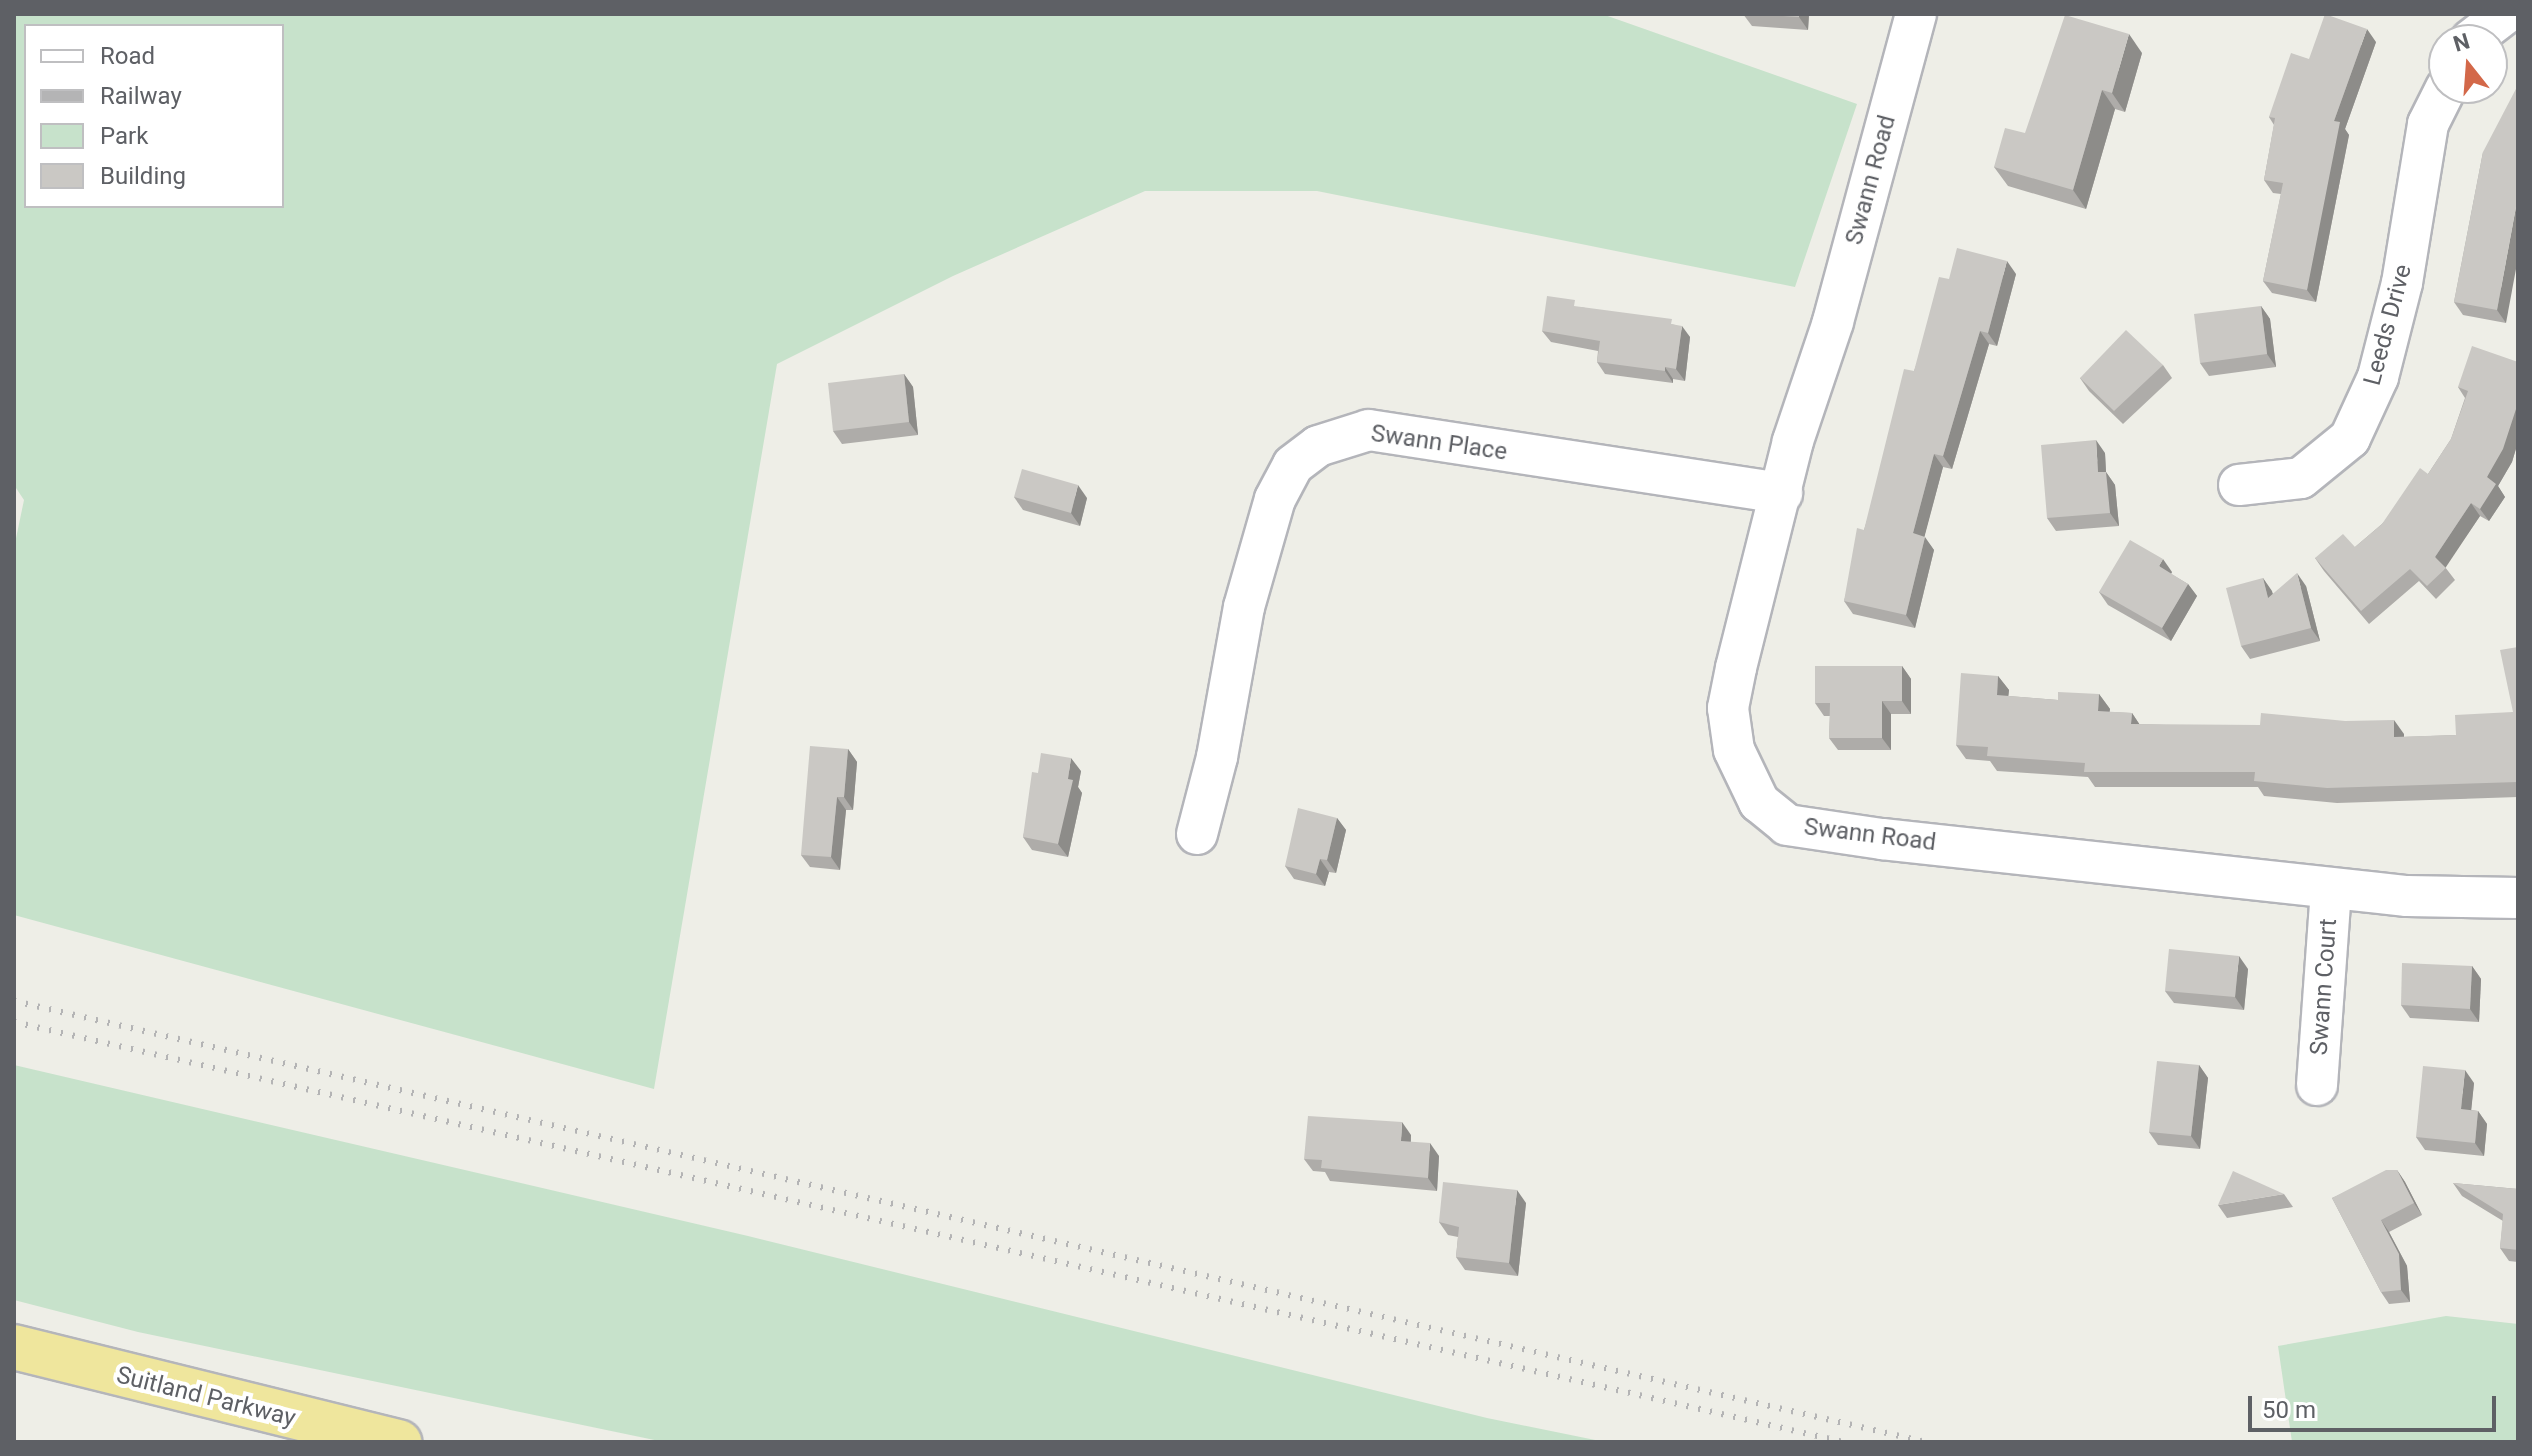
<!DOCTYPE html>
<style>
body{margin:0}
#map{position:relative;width:2532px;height:1456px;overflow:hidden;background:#eeeee7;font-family:Roboto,sans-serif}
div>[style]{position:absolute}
.green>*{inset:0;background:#c7e2cb}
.roads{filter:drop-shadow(2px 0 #b4b5ba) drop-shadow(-2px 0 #b4b5ba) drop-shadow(0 2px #b4b5ba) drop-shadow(0 -2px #b4b5ba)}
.minor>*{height:40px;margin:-20px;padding:0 20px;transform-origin:20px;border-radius:20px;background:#fff}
.highway>*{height:44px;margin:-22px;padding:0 22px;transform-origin:22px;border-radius:22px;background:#efe69d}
.rail>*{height:6px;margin-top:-3px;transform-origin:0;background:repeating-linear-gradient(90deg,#b4b4b5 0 2px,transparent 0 12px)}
.wall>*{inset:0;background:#aeaca9}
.shaded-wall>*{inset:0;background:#8d8c89}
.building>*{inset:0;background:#cac8c4}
span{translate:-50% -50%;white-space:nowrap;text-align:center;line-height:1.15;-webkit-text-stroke:8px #fff;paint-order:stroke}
.street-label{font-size:24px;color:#5e6065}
.frame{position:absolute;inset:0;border:16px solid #5e6065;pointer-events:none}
.legend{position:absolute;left:24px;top:24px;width:260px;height:184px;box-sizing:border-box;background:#fff;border:2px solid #bfbfc1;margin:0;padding:10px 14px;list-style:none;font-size:24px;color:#5e6065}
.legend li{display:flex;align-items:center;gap:16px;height:40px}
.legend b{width:40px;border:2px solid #bfbfc1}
.north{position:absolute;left:2428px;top:24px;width:80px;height:80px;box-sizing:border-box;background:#fff;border:2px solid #bfbfc1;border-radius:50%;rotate:343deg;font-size:22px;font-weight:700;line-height:32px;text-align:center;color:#5e6065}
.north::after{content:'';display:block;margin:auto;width:28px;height:36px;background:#d36849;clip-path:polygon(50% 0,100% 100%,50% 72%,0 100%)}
.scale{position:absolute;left:2248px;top:1396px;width:248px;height:36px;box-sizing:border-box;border:4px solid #5e6065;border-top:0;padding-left:10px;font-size:24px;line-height:28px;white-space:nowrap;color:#5e6065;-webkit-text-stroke:6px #fff;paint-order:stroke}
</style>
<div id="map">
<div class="green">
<div style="clip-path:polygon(evenodd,14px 14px,1602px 14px,1857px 104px,1795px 287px,1317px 191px,1145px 191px,953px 276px,777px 364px,654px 1089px,14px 915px,14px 548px,24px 500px,14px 485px,14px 14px,26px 26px,282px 26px,282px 206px,26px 206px,26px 26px)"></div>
<div style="clip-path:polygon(14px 1065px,748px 1236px,1487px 1418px,1605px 1442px,664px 1442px,138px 1332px,14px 1300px)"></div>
<div style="clip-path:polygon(2446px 1316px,2518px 1324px,2518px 1442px,2292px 1442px,2278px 1346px)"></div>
</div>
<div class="roads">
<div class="minor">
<div style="left:1916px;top:14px;width:319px;rotate:105.1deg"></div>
<div style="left:1833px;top:322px;width:126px;rotate:108.6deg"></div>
<div style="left:1793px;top:441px;width:234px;rotate:104.1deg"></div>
<div style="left:1736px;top:668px;width:41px;rotate:101.3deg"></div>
<div style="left:1728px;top:708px;width:42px;rotate:81.9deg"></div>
<div style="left:1734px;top:750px;width:58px;rotate:64.3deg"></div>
<div style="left:1759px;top:802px;width:36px;rotate:39deg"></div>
<div style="left:1787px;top:825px;width:96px;rotate:8.4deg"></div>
<div style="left:1882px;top:839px;width:528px;rotate:6.2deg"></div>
<div style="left:2407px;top:896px;width:111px;rotate:1deg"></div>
<div style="left:2471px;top:40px;width:43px;rotate:-37.4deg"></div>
<div style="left:2239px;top:485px;width:62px;rotate:-6.4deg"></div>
<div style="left:2301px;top:478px;width:63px;rotate:-39.2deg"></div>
<div style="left:2350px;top:438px;width:67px;rotate:-65.3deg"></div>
<div style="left:2378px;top:377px;width:97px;rotate:-75.7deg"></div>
<div style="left:2402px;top:283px;width:161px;rotate:-80.7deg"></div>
<div style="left:2428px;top:124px;width:40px;rotate:-63.4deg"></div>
<div style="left:1197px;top:834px;width:80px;rotate:-75.4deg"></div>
<div style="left:1217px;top:757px;width:152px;rotate:-79.8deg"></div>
<div style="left:1244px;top:607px;width:112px;rotate:-74deg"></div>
<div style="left:1275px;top:499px;width:38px;rotate:-62deg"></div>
<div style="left:1293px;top:465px;width:31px;rotate:-37deg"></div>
<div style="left:1318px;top:446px;width:53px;rotate:-17.4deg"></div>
<div style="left:1369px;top:430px;width:418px;rotate:8.7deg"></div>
<div style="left:2317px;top:1085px;width:197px;rotate:-85.9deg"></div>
</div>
<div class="highway">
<div style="left:14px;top:1347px;width:397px;rotate:13.9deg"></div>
</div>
</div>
<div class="rail">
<div style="left:14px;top:1001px;width:1962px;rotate:12.99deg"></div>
<div style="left:14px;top:1022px;width:1877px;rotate:12.93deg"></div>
</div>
<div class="wall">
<div style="clip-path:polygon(1743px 14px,1809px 14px,1808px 30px,1752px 26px)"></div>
<div style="clip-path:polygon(2376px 42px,2345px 129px,2349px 135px,2316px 302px,2272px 293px,2263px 281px,2281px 194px,2273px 193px,2264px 180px,2274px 125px,2269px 117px,2309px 59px)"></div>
<div style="clip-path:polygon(2142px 53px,2125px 112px,2115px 109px,2086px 209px,2008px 186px,1994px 167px)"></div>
<div style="clip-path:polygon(2483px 152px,2506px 323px,2463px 315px,2454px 302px)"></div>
<div style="clip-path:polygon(2016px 274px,1997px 346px,1989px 344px,1952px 469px,1943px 467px,1924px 537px,1934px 550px,1915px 628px,1853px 614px,1844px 601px,1864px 530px,1914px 371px,1949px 279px)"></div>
<div style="clip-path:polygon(2261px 306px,2270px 319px,2276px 367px,2209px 376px,2200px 363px)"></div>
<div style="clip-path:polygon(1580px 307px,1675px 325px,1690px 337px,1685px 381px,1673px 379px,1673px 383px,1605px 374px,1597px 362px,1598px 351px,1551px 342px,1542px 331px)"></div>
<div style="clip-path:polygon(2518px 362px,2518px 442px,2512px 462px,2498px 486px,2505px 497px,2489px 521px,2480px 516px,2445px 567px,2455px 580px,2436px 599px,2419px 581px,2369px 624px,2324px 571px,2315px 558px,2355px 547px,2382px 524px,2428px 474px,2451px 439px,2465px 398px,2458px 387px)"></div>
<div style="clip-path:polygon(2163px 365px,2172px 378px,2123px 424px,2089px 391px,2080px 378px)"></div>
<div style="clip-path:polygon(904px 374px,913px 387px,918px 435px,842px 444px,833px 431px)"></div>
<div style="clip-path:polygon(2105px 453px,2106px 472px,2115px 485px,2119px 526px,2056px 531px,2047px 518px)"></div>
<div style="clip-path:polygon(1014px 497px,1087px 498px,1080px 526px,1023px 510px)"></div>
<div style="clip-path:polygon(2172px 572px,2171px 574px,2188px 584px,2197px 596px,2171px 641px,2108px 605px,2099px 592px)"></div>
<div style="clip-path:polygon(2263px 578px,2273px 594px,2306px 586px,2320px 641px,2250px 659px,2241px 646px)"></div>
<div style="clip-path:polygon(2518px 647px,2518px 797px,2337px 803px,2264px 796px,2258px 787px,2095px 787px,2088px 777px,1997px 771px,1990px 761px,1966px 759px,1956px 745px,1998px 676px,2009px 690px,2008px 696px,2058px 700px,2099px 694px,2110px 709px,2109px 712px,2132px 713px,2139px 724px,2404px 734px,2404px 737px,2456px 735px,2513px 712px)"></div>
<div style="clip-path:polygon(1902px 666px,1911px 679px,1911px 714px,1891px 714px,1891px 750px,1838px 750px,1829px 738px,1830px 716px,1824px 716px,1815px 703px)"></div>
<div style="clip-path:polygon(848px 749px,857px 762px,853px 810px,846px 810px,840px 870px,810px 867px,801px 855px)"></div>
<div style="clip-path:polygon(1081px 771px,1078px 787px,1082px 793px,1068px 857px,1032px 850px,1023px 837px,1038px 773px)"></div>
<div style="clip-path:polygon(1337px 818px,1346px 830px,1336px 873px,1329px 872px,1325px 886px,1294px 879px,1285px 866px)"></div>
<div style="clip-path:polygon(2472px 966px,2481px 979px,2479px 1022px,2410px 1018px,2401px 1005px)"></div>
<div style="clip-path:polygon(2248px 969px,2244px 1010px,2174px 1003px,2165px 991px)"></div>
<div style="clip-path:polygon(2199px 1065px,2208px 1078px,2200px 1149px,2158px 1145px,2149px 1132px)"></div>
<div style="clip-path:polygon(2474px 1083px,2471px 1110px,2478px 1111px,2487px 1124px,2484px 1156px,2425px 1150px,2416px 1137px)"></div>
<div style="clip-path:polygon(1411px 1135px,1411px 1142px,1439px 1156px,1437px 1191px,1330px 1181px,1325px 1172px,1313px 1171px,1304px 1159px)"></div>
<div style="clip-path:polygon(2397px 1170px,2405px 1182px,2422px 1215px,2389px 1232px,2407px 1266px,2410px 1302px,2389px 1304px,2381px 1292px,2332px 1198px)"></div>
<div style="clip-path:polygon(2453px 1183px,2518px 1189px,2518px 1262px,2509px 1261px,2500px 1248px,2503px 1221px,2462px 1196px)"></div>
<div style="clip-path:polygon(2284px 1194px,2293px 1207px,2227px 1218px,2218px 1205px)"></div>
<div style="clip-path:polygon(1526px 1203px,1518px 1276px,1465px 1270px,1456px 1257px,1458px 1237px,1448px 1235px,1439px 1222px)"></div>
</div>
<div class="shaded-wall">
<div style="clip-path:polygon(1799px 14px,1809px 14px,1808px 30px,1799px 17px)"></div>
<div style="clip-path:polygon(2367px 29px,2376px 42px,2345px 129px,2349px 135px,2316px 302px,2307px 290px,2334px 121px)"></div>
<div style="clip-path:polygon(2129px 34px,2142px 53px,2125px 112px,2112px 93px)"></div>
<div style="clip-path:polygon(2102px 90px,2115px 109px,2086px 209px,2073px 190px)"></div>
<div style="clip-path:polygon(2518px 196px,2518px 258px,2506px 323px,2497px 310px)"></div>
<div style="clip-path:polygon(2007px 261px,2016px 274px,1997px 346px,1988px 333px)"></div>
<div style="clip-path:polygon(2261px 306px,2270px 319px,2276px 367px,2267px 354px)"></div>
<div style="clip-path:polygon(1682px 326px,1690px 337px,1685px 381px,1676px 369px)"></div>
<div style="clip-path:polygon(1980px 331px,1989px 344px,1952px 469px,1943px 456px)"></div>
<div style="clip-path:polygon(1665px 367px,1673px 379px,1673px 383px,1665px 371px)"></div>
<div style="clip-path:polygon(904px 374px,913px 387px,918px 435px,909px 422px)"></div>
<div style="clip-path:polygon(2518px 403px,2518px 442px,2512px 462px,2498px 486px,2505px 497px,2489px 521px,2480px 509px,2487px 477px)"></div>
<div style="clip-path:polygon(2096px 440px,2105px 453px,2106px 472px,2115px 485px,2119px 526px,2110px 513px,2098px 472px)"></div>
<div style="clip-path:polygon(1934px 454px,1943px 467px,1922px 546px,1913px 533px)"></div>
<div style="clip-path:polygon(1078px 485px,1087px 498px,1080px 526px,1071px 513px)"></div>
<div style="clip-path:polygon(2471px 503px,2480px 516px,2444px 570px,2435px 557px)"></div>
<div style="clip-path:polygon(1925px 537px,1934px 550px,1915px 628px,1906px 615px)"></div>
<div style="clip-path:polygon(2163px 559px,2172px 572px,2168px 579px,2159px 566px)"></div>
<div style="clip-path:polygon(2297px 573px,2306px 586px,2320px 641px,2311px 628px)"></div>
<div style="clip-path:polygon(2263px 578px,2272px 591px,2277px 611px,2268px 598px)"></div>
<div style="clip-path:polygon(2188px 584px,2197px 596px,2171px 641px,2162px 628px)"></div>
<div style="clip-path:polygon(1902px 666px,1911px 679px,1911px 714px,1902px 701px)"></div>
<div style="clip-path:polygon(1998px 676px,2009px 690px,2007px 710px,1997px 695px)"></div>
<div style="clip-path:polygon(2099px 694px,2110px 709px,2108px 726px,2098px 711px)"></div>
<div style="clip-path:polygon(1882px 701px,1891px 714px,1891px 750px,1882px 738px)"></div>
<div style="clip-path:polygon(2132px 713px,2142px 728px,2131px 724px)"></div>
<div style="clip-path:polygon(2394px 720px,2404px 734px,2404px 752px,2394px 737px)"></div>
<div style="clip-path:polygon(848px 749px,857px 762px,853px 810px,844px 797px)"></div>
<div style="clip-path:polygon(1071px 758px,1081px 771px,1078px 787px,1082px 793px,1068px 857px,1058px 844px)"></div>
<div style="clip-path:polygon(837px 797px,846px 810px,840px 870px,831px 857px)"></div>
<div style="clip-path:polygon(1337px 818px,1346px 830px,1336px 873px,1327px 860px)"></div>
<div style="clip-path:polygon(1320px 859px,1329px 872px,1325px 886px,1316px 874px)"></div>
<div style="clip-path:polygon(2239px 956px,2248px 969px,2244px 1010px,2235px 997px)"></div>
<div style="clip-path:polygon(2472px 966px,2481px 979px,2479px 1022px,2470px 1009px)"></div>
<div style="clip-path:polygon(2199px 1065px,2208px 1078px,2200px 1149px,2191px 1136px)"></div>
<div style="clip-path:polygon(2465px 1070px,2474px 1083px,2470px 1122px,2461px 1109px)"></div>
<div style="clip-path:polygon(2478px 1111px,2487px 1124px,2484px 1156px,2475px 1143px)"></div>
<div style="clip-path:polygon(1402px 1122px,1411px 1135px,1410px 1154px,1401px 1141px)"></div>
<div style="clip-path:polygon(1430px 1143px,1439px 1156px,1437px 1191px,1428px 1178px)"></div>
<div style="clip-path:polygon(2397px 1170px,2405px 1182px,2422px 1215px,2414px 1203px)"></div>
<div style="clip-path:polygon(1517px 1190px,1526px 1203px,1518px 1276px,1509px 1263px)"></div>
<div style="clip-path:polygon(2381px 1220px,2389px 1232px,2407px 1266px,2410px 1302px,2401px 1290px)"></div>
</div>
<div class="building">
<div style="clip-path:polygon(1751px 14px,1799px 14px,1799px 17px)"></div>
<div style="clip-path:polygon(2325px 14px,2367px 29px,2334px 121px,2340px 122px,2307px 290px,2263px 281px,2283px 183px,2264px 180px,2275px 118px,2269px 117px,2291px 53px,2309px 59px)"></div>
<div style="clip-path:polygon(2065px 15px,2129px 34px,2112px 93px,2102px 90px,2073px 190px,1994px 167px,2005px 128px,2025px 133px)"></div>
<div style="clip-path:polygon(2518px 85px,2518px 196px,2497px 310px,2454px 302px,2483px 152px)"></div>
<div style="clip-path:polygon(1957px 248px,2007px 261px,1988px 333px,1980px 331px,1943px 456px,1934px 454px,1913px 533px,1925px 537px,1906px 615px,1844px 601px,1857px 528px,1864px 530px,1904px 369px,1914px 371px,1939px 277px,1949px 279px)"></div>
<div style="clip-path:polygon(1547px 296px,1575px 300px,1574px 306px,1672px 319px,1671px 324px,1682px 326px,1676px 369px,1665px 367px,1665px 371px,1597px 362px,1600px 341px,1542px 331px)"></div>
<div style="clip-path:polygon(2261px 306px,2267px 354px,2200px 363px,2194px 314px)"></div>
<div style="clip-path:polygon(2126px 330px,2163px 365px,2114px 411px,2080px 378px)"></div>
<div style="clip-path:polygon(2472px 346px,2518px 362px,2518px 403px,2503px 449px,2487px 477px,2496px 484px,2480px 509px,2471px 503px,2435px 557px,2446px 568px,2427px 586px,2410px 569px,2361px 611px,2315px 558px,2343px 534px,2355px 547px,2382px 524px,2420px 468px,2428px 474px,2451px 439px,2468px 391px,2458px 387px)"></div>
<div style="clip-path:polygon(904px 374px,909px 422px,833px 431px,828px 383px)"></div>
<div style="clip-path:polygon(2096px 440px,2098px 472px,2106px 472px,2110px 513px,2047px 518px,2041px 445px)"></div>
<div style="clip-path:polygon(1022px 469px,1078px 485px,1071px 513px,1014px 497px)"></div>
<div style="clip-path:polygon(2130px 540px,2163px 559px,2159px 566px,2188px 584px,2162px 628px,2099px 592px)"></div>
<div style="clip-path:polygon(2297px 573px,2311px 628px,2241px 646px,2226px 588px,2263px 578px,2268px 598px)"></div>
<div style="clip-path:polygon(2518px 647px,2518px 782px,2327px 788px,2254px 781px,2255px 772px,2084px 772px,2085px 763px,1987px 756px,1988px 747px,1956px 745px,1961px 673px,1998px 676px,1997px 695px,2058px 700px,2058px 692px,2099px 694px,2098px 711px,2132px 713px,2131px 724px,2260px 725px,2261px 713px,2345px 721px,2394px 720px,2394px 737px,2456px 735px,2455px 715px,2513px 712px,2500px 650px)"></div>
<div style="clip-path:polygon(1815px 666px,1902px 666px,1902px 701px,1882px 701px,1882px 738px,1829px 738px,1830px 703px,1815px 703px)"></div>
<div style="clip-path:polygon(810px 746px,848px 749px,844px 797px,837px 797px,831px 857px,801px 855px)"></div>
<div style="clip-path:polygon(1041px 753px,1071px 758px,1068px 779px,1073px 780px,1058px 844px,1023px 837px,1032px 772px,1038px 773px)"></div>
<div style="clip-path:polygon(1298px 808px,1337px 818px,1327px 860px,1320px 859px,1316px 874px,1285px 866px)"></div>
<div style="clip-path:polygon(2169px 949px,2239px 956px,2235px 997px,2165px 991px)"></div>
<div style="clip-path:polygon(2402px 963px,2472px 966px,2470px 1009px,2401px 1005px)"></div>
<div style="clip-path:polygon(2157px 1061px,2199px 1065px,2191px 1136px,2149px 1132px)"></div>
<div style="clip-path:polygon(2423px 1066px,2465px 1070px,2461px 1109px,2478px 1111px,2475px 1143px,2416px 1137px)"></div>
<div style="clip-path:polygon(1308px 1116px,1402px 1122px,1401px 1141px,1430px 1143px,1428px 1178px,1321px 1168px,1322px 1160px,1304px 1159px)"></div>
<div style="clip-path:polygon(2386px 1170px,2397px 1170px,2414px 1203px,2381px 1220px,2399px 1254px,2401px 1290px,2381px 1292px,2332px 1198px)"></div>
<div style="clip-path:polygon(2233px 1171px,2284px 1194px,2218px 1205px)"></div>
<div style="clip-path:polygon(1443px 1182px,1517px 1190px,1509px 1263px,1456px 1257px,1459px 1227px,1439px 1222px)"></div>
<div style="clip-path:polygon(2453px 1183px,2518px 1189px,2518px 1250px,2500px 1248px,2503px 1214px)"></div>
</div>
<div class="street-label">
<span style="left:1871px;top:180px;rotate:-75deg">Swann Road</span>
<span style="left:2388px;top:325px;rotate:-75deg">Leeds Drive</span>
<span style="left:1439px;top:443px;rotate:8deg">Swann Place</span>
<span style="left:1870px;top:835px;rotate:7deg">Swann Road</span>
<span style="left:2324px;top:987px;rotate:-86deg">Swann Court</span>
<span style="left:206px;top:1397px;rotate:14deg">Suitland Parkway</span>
</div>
<div class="frame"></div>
<ul class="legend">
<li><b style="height:10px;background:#fff"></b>Road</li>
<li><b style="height:10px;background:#b4b4b5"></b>Railway</li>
<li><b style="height:22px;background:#c7e2cb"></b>Park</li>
<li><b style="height:22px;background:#cac8c4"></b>Building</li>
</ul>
<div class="north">N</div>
<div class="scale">50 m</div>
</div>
